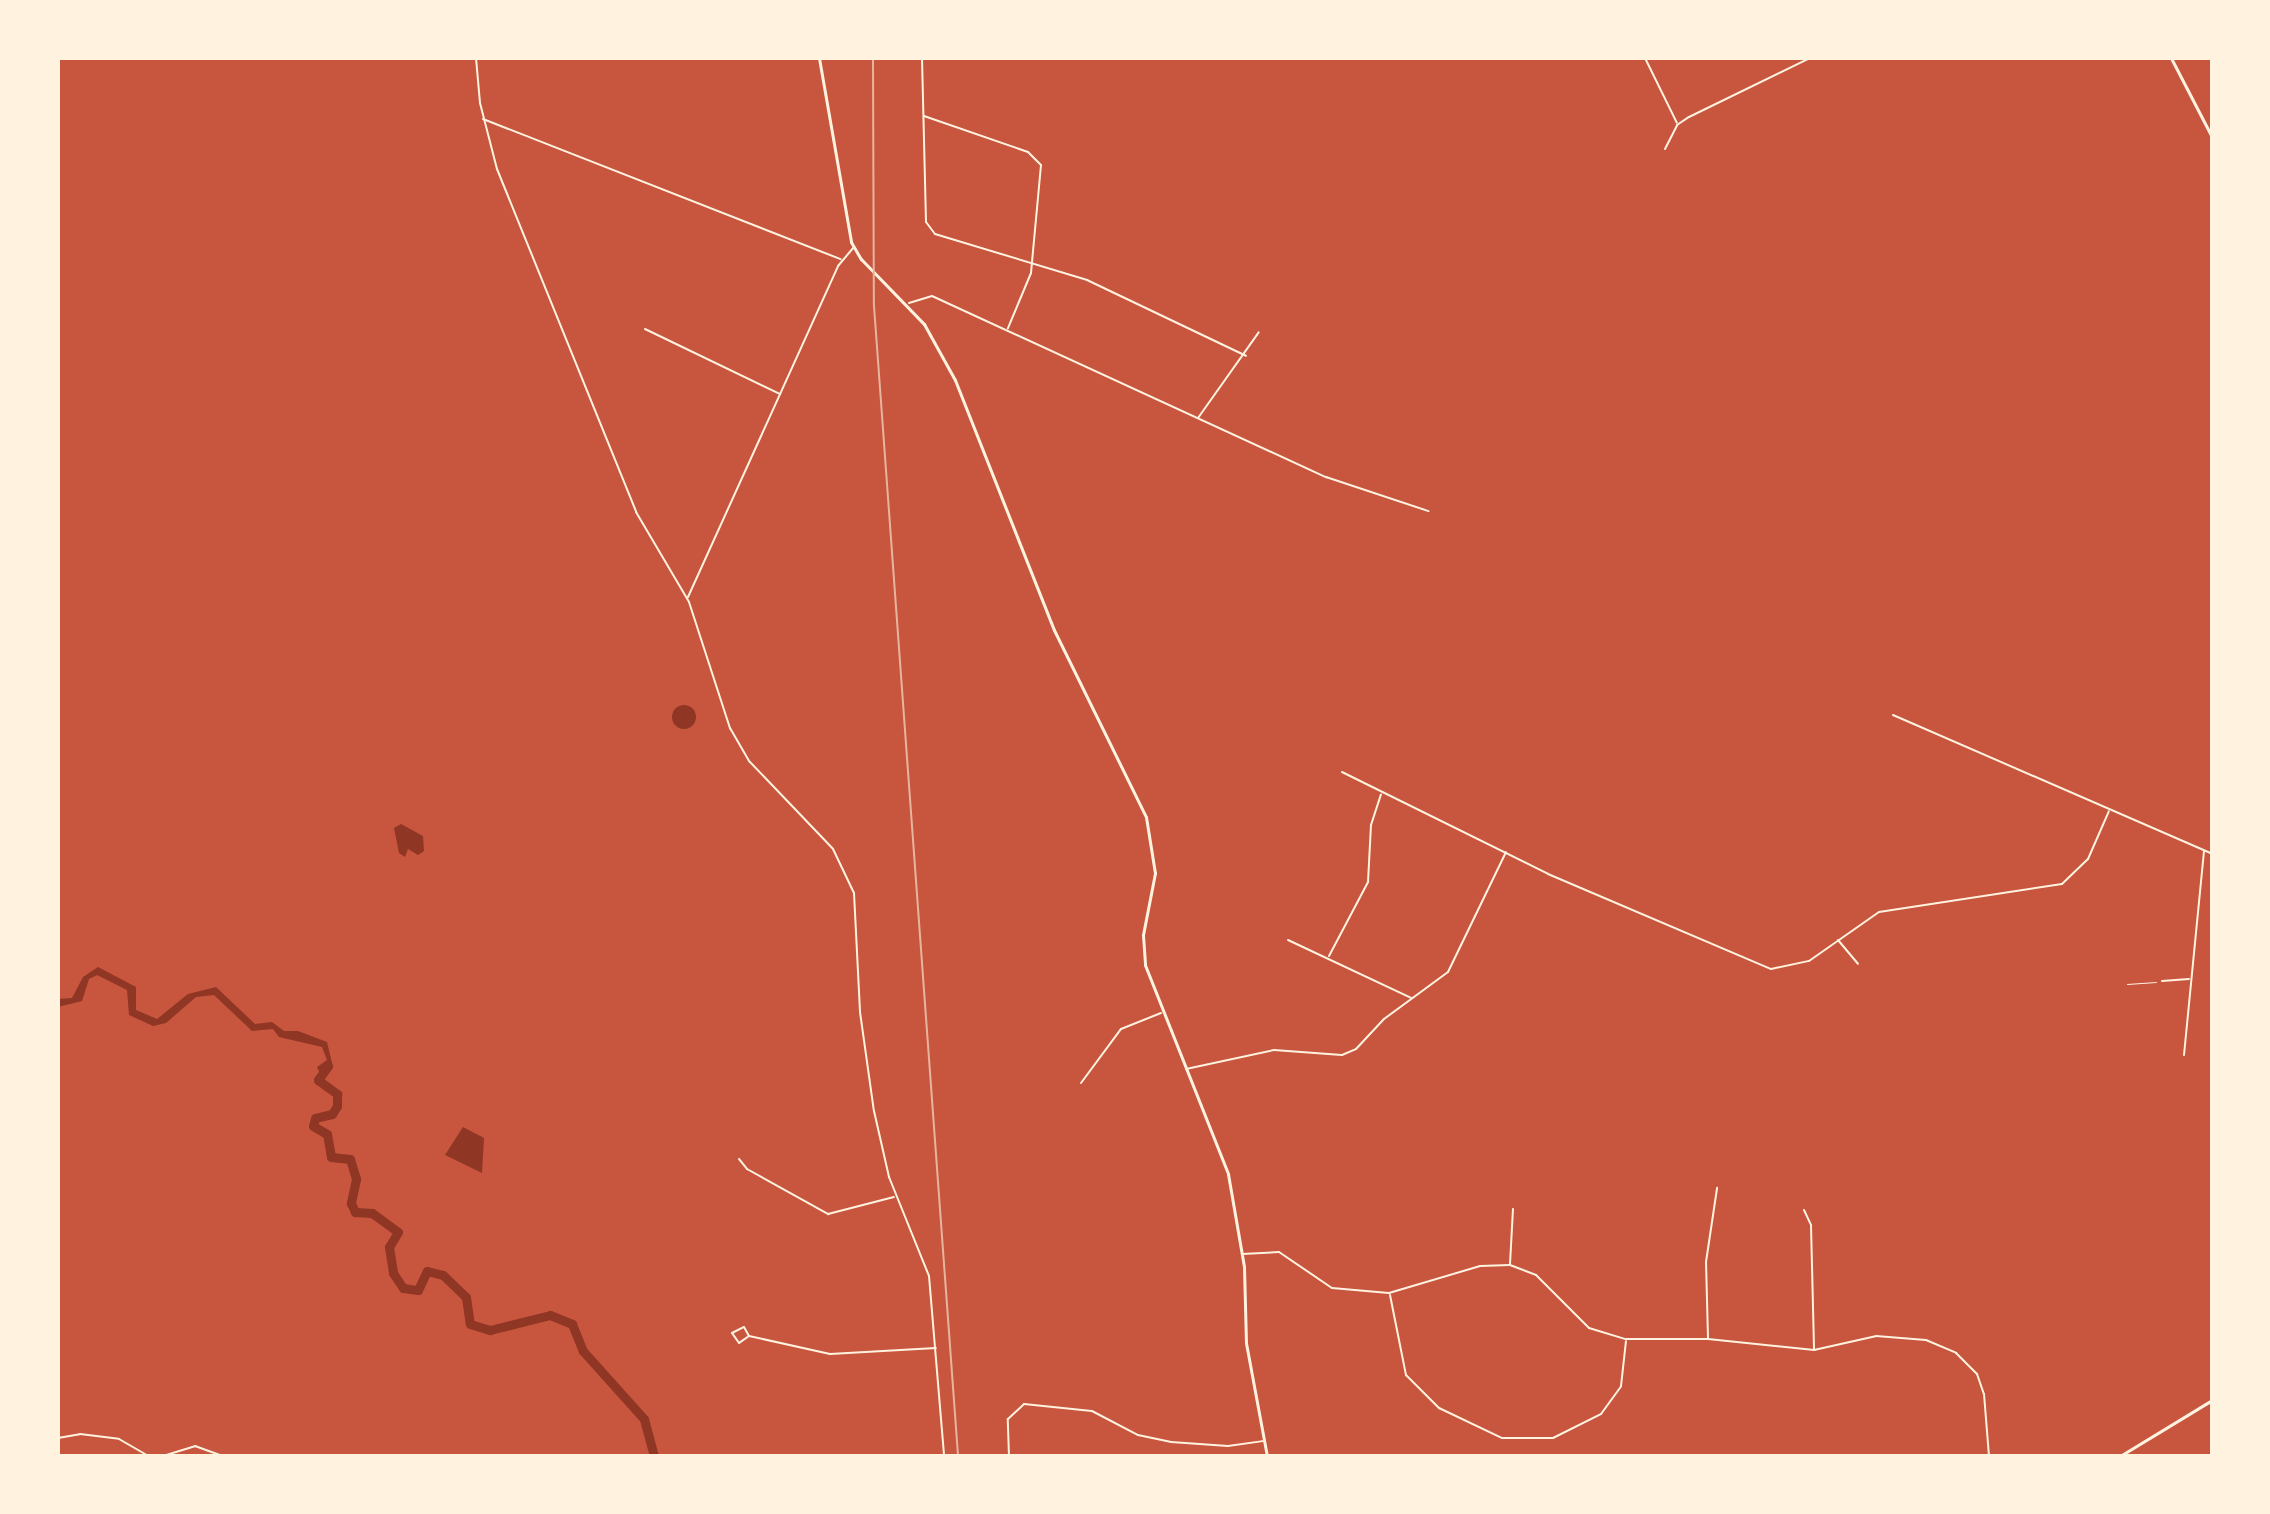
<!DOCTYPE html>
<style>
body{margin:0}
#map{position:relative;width:2270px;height:1514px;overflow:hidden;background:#c8553d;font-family:"IBM Plex Sans",sans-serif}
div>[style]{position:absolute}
.water>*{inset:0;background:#8f3625}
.round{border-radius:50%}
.river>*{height:9px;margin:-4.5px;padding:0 4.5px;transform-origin:4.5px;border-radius:4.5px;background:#8f3625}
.path>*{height:1px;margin:-0.5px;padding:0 0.5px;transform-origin:0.5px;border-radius:0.5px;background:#fff3e0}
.minor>*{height:2px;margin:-1px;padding:0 1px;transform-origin:1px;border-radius:1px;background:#fff3e0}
.secondary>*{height:3px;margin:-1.5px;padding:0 1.5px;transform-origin:1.5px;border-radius:1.5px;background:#fff3e0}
.rail>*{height:2px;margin:-1px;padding:0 1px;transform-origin:1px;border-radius:1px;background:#e9b49f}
span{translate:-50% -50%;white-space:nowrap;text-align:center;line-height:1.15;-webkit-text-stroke:6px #fff3e0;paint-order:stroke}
.frame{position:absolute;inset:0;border:60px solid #fff3e0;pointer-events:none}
</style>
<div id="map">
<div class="water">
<div class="round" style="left:672px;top:705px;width:24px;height:24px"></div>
<div style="clip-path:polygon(401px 824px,423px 836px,424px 851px,418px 855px,408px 849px,405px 857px,399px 853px,394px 828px)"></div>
<div style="clip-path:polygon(98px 967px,136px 987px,136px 1010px,157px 1019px,188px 994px,216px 987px,255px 1024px,272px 1022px,284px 1031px,298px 1031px,327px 1042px,333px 1067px,320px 1074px,317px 1067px,327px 1060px,322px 1047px,279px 1037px,273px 1029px,252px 1031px,214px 995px,196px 997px,166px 1023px,153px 1026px,129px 1015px,127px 990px,97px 975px,89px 979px,82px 1001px,58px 1007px,58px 999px,72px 998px,83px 977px)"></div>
<div style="clip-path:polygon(463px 1127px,484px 1138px,482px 1173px,445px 1155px)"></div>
</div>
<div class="river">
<div style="left:328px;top:1066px;width:17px;rotate:126deg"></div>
<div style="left:318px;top:1080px;width:24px;rotate:36deg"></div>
<div style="left:337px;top:1094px;width:12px;rotate:90deg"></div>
<div style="left:337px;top:1106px;width:9px;rotate:122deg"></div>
<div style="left:332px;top:1114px;width:17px;rotate:167deg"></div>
<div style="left:315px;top:1118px;width:8px;rotate:104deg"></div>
<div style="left:313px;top:1126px;width:16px;rotate:30deg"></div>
<div style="left:327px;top:1134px;width:23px;rotate:80deg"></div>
<div style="left:331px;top:1157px;width:19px;rotate:6deg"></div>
<div style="left:350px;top:1159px;width:21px;rotate:73deg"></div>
<div style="left:356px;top:1179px;width:25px;rotate:102deg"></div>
<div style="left:351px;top:1203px;width:10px;rotate:66deg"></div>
<div style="left:355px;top:1212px;width:17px;rotate:3deg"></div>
<div style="left:372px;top:1213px;width:32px;rotate:36deg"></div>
<div style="left:398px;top:1232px;width:17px;rotate:121deg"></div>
<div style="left:389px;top:1247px;width:26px;rotate:81deg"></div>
<div style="left:393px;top:1273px;width:18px;rotate:56deg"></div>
<div style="left:403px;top:1288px;width:15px;rotate:8deg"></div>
<div style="left:418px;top:1290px;width:21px;rotate:-65deg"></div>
<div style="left:427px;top:1271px;width:16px;rotate:14deg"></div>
<div style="left:443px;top:1275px;width:32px;rotate:44deg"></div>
<div style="left:466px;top:1297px;width:27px;rotate:82deg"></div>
<div style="left:470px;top:1324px;width:21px;rotate:17deg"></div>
<div style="left:490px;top:1330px;width:62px;rotate:-14deg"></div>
<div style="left:550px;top:1315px;width:24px;rotate:22deg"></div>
<div style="left:572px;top:1324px;width:29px;rotate:68deg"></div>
<div style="left:583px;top:1351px;width:91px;rotate:48.1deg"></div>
<div style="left:644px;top:1419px;width:38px;rotate:75deg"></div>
</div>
<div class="path">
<div style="left:2127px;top:984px;width:29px;rotate:-4deg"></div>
</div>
<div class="minor">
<div style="left:476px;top:58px;width:45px;rotate:84.9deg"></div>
<div style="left:480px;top:103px;width:68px;rotate:75.6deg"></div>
<div style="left:497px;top:169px;width:370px;rotate:67.9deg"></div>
<div style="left:636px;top:512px;width:104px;rotate:59.5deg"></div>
<div style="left:689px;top:602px;width:133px;rotate:72deg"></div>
<div style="left:730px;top:728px;width:39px;rotate:60deg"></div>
<div style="left:750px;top:762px;width:120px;rotate:46.3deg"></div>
<div style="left:833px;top:849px;width:49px;rotate:64.5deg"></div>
<div style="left:854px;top:893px;width:119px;rotate:87.1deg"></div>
<div style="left:860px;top:1012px;width:100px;rotate:82deg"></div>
<div style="left:874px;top:1111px;width:68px;rotate:77.2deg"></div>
<div style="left:889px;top:1177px;width:107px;rotate:68deg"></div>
<div style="left:929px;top:1276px;width:181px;rotate:85.2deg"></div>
<div style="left:922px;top:58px;width:164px;rotate:88.6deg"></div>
<div style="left:926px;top:222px;width:15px;rotate:53deg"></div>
<div style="left:935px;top:234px;width:159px;rotate:16.8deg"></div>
<div style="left:1087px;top:280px;width:176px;rotate:25.5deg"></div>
<div style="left:1645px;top:58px;width:72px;rotate:63.8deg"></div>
<div style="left:924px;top:116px;width:110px;rotate:19.1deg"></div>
<div style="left:1028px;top:152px;width:18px;rotate:45deg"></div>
<div style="left:1041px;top:165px;width:108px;rotate:95.3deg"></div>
<div style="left:1031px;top:273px;width:60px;rotate:112.7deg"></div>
<div style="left:483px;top:119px;width:384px;rotate:21.4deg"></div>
<div style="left:1665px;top:149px;width:27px;rotate:-63deg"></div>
<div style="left:1677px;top:125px;width:14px;rotate:-34deg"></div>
<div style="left:1689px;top:117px;width:135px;rotate:-26deg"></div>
<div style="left:909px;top:303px;width:24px;rotate:-17deg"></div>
<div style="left:932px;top:296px;width:434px;rotate:24.7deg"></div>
<div style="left:1326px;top:477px;width:108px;rotate:18.4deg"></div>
<div style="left:645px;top:329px;width:150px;rotate:25.7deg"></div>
<div style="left:1198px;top:418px;width:105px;rotate:-54.7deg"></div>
<div style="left:688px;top:597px;width:363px;rotate:-65.6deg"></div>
<div style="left:838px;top:266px;width:25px;rotate:-50deg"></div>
<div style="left:1893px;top:715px;width:348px;rotate:23.5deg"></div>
<div style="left:1342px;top:772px;width:230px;rotate:26.3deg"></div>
<div style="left:1548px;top:874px;width:242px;rotate:23.1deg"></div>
<div style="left:1771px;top:969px;width:39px;rotate:-12deg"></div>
<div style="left:1809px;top:961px;width:85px;rotate:-35deg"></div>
<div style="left:1879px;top:912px;width:185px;rotate:-8.7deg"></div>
<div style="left:2062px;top:884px;width:36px;rotate:-44deg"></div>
<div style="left:2088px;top:859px;width:52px;rotate:-66.4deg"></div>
<div style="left:1288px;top:940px;width:136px;rotate:25.2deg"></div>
<div style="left:1838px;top:940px;width:31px;rotate:50deg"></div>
<div style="left:1329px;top:956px;width:84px;rotate:-62.2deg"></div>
<div style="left:1368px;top:882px;width:57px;rotate:-87deg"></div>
<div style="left:1371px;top:825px;width:32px;rotate:-72deg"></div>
<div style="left:2162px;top:981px;width:27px;rotate:-4deg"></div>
<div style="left:2184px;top:1055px;width:205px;rotate:-84.4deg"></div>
<div style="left:1186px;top:1069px;width:90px;rotate:-12.2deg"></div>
<div style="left:1274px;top:1050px;width:68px;rotate:4.2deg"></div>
<div style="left:1342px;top:1055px;width:15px;rotate:-23deg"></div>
<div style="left:1356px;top:1049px;width:41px;rotate:-47deg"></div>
<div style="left:1384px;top:1019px;width:79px;rotate:-36.3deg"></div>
<div style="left:1448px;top:972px;width:133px;rotate:-64.2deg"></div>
<div style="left:1081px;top:1083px;width:67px;rotate:-53.5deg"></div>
<div style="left:1121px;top:1029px;width:43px;rotate:-21.8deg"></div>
<div style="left:739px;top:1159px;width:13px;rotate:51deg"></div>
<div style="left:747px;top:1169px;width:93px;rotate:29.1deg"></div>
<div style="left:828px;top:1214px;width:68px;rotate:-14.4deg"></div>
<div style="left:1804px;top:1210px;width:17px;rotate:65deg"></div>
<div style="left:1811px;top:1225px;width:124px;rotate:88.6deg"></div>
<div style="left:1242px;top:1254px;width:37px;rotate:-3deg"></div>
<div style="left:1279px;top:1252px;width:64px;rotate:34.2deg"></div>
<div style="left:1332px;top:1288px;width:57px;rotate:5deg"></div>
<div style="left:1389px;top:1293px;width:95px;rotate:-16.5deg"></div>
<div style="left:1480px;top:1266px;width:30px;rotate:-2deg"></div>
<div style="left:1510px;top:1265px;width:28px;rotate:21deg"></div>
<div style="left:1536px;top:1275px;width:75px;rotate:45deg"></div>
<div style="left:1589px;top:1328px;width:39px;rotate:17deg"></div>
<div style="left:1626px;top:1339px;width:82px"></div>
<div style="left:1708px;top:1339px;width:107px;rotate:5.9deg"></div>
<div style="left:1814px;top:1350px;width:64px;rotate:-12.7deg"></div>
<div style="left:1876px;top:1336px;width:50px;rotate:4.6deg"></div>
<div style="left:1926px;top:1340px;width:33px;rotate:23deg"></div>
<div style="left:1956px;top:1353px;width:30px;rotate:45deg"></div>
<div style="left:1977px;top:1374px;width:21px;rotate:71deg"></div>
<div style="left:1984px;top:1394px;width:62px;rotate:85.4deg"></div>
<div style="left:1510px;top:1264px;width:55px;rotate:-86.9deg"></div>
<div style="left:1390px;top:1295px;width:82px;rotate:78.7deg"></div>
<div style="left:1406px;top:1375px;width:47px;rotate:45deg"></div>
<div style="left:1439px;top:1408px;width:70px;rotate:25.5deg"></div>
<div style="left:1502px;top:1438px;width:51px"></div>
<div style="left:1553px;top:1438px;width:54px;rotate:-26.6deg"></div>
<div style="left:1601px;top:1414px;width:34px;rotate:-54deg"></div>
<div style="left:1621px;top:1386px;width:45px;rotate:-83.7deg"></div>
<div style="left:749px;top:1336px;width:12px;rotate:145deg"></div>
<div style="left:739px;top:1343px;width:12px;rotate:-125deg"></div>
<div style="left:732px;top:1333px;width:13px;rotate:-27deg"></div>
<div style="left:744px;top:1327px;width:10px;rotate:61deg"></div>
<div style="left:749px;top:1336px;width:83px;rotate:12.5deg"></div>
<div style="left:830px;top:1354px;width:106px;rotate:-3.2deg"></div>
<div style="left:1708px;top:1338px;width:76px;rotate:-91.5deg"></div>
<div style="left:1706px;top:1262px;width:75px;rotate:-81.5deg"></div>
<div style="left:58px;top:1438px;width:22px;rotate:-10deg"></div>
<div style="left:80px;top:1434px;width:39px;rotate:7deg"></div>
<div style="left:119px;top:1439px;width:34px;rotate:30deg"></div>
<div style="left:163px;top:1456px;width:34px;rotate:-17deg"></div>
<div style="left:195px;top:1446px;width:30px;rotate:20deg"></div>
<div style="left:1009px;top:1456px;width:37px;rotate:-92deg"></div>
<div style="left:1008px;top:1419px;width:22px;rotate:-43deg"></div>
<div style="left:1024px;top:1404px;width:68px;rotate:5.9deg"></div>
<div style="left:1092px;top:1411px;width:52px;rotate:27.6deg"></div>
<div style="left:1138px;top:1435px;width:34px;rotate:12deg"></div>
<div style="left:1171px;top:1442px;width:57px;rotate:4deg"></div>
<div style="left:1228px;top:1446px;width:35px;rotate:-8deg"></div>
</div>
<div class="secondary">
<div style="left:819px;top:58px;width:187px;rotate:80.1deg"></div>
<div style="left:851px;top:242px;width:20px;rotate:60deg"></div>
<div style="left:861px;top:259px;width:91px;rotate:45.9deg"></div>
<div style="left:924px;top:324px;width:64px;rotate:61deg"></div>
<div style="left:955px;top:380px;width:269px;rotate:68.4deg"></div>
<div style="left:1054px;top:630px;width:208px;rotate:63.8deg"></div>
<div style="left:1146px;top:817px;width:57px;rotate:80.9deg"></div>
<div style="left:1155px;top:873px;width:63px;rotate:101deg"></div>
<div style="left:1143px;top:935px;width:30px;rotate:86deg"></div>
<div style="left:1145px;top:965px;width:225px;rotate:68.3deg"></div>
<div style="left:1228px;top:1174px;width:94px;rotate:80.2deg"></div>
<div style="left:1244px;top:1267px;width:76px;rotate:88.5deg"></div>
<div style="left:1246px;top:1343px;width:115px;rotate:79.5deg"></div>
<div style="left:2171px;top:58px;width:89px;rotate:62.6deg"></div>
<div style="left:2120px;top:1456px;width:108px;rotate:-31.3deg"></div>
</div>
<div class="rail">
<div style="left:873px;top:58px;width:248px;rotate:89.8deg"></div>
<div style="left:874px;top:306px;width:1153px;rotate:85.82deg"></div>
</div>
<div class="frame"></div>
</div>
